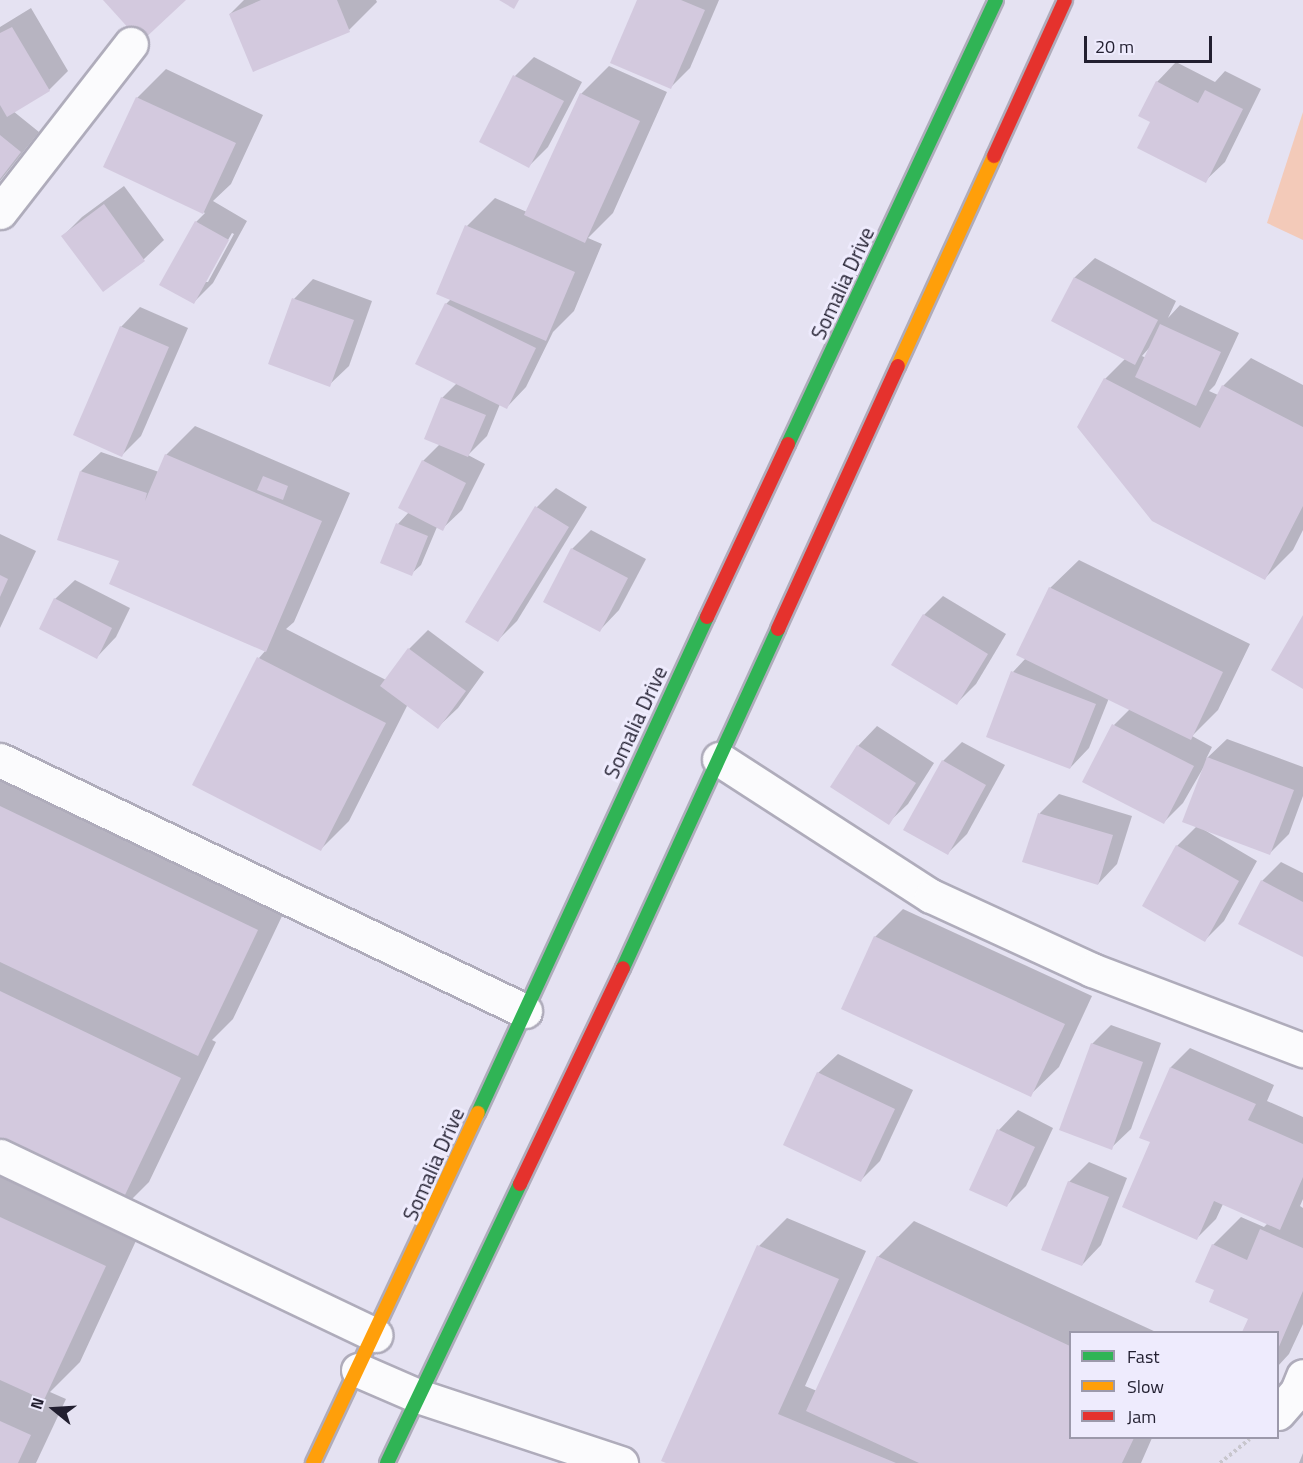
<!DOCTYPE html>
<style>
body{margin:0}
#map{position:relative;width:1303px;height:1463px;overflow:hidden;background:#e5e2f2;font-family:"Titillium Web",sans-serif}
div>[style]{position:absolute}
.green>*{inset:0;background:#f3cab9}
.shadow>*{inset:0;background:#0003}
.building>*{inset:0;background:#d3c9de}
.path>*{height:4px;margin-top:-2px;transform-origin:0;background:repeating-linear-gradient(90deg,#c8c6cd 0 3px,transparent 0 6px)}
.roads{filter:drop-shadow(2px 0 #afacbb) drop-shadow(-2px 0 #afacbb) drop-shadow(0 2px #afacbb) drop-shadow(0 -2px #afacbb)}
.street>*{height:33px;margin:-16.5px;padding:0 16.5px;transform-origin:16.5px;border-radius:16.5px;background:#fbfbfd}
.fast>*{height:14px;margin:-7px;padding:0 7px;transform-origin:7px;border-radius:7px;background:#30b455}
.slow>*{height:14px;margin:-7px;padding:0 7px;transform-origin:7px;border-radius:7px;background:#ff9f0a}
.jam>*{height:14px;margin:-7px;padding:0 7px;transform-origin:7px;border-radius:7px;background:#e5322d}
span{translate:-50% -50%;white-space:nowrap;text-align:center;line-height:1.15;-webkit-text-stroke:6px #eeebfd;paint-order:stroke}
.street-label{font-size:21px;color:#221f30}
.legend{position:absolute;left:1069px;top:1331px;width:210px;height:108px;box-sizing:border-box;background:#eeebfd;border:2px solid #9c99ab;margin:0;padding:8px 10px;list-style:none;font-size:18px;color:#221f30}
.legend li{display:flex;align-items:center;gap:12px;height:30px}
.legend b{width:30px;border:2px solid #9c99ab}
.north{position:absolute;left:24px;top:1379px;width:60px;height:60px;-webkit-text-stroke:4px #eeebfd;paint-order:stroke;rotate:288deg;font-size:16px;font-weight:700;line-height:24px;text-align:center;color:#221f30}
.north::after{content:'';display:block;margin:auto;width:21px;height:27px;background:#221f30;clip-path:polygon(50% 0,100% 100%,50% 72%,0 100%)}
.scale{position:absolute;left:1084px;top:36px;width:128px;height:27px;box-sizing:border-box;border:3px solid #221f30;border-top:0;padding-left:8px;font-size:18px;line-height:21px;white-space:nowrap;color:#221f30;-webkit-text-stroke:4px #eeebfd;paint-order:stroke}
</style>
<div id="map">
<div class="green">
<div style="clip-path:polygon(1303px 112px,1303px 240px,1267px 223px)"></div>
</div>
<div class="shadow">
<div style="clip-path:polygon(244px 0,376px 0,377px 2px,349px 30px,230px 14px)"></div>
<div style="clip-path:polygon(639px 0,719px 0,690px 68px,671px 87px)"></div>
<div style="clip-path:polygon(31px 8px,68px 71px,49px 90px,13px 111px,39px 132px,0 181px,0 27px)"></div>
<div style="clip-path:polygon(534px 57px,582px 82px,548px 147px,529px 166px,515px 76px)"></div>
<div style="clip-path:polygon(1176px 62px,1215px 82px,1225px 71px,1261px 89px,1225px 162px,1205px 181px,1152px 121px,1157px 82px)"></div>
<div style="clip-path:polygon(609px 66px,667px 92px,613px 213px,588px 238px,602px 244px,574px 311px,553px 332px,526px 387px,507px 407px,500px 404px,487px 436px,468px 455px,485px 464px,462px 510px,442px 529px,437px 527px,421px 565px,411px 574px,398px 524px,409px 512px,423px 461px,440px 444px,442px 398px,457px 383px,446px 304px,451px 299px,467px 226px,495px 198px,527px 212px,581px 94px)"></div>
<div style="clip-path:polygon(evenodd,166px 69px,263px 115px,231px 184px,213px 201px,247px 221px,213px 283px,193px 303px,196px 222px,205px 213px,105px 166px,137px 98px,166px 69px,232px 233px,234px 234px,208px 282px,204px 282px,232px 233px)"></div>
<div style="clip-path:polygon(124px 186px,164px 240px,144px 259px,103px 290px,63px 236px,82px 217px)"></div>
<div style="clip-path:polygon(evenodd,1095px 258px,1176px 301px,1168px 318px,1180px 305px,1239px 333px,1215px 385px,1209px 391px,1218px 395px,1223px 386px,1251px 358px,1303px 385px,1303px 530px,1293px 550px,1265px 578px,1105px 379px,1126px 358px,1053px 320px,1075px 277px,1095px 258px,1150px 347px,1146px 358px,1142px 356px,1150px 347px)"></div>
<div style="clip-path:polygon(313px 279px,372px 301px,349px 366px,329px 385px,294px 299px)"></div>
<div style="clip-path:polygon(140px 307px,188px 328px,141px 436px,122px 455px,121px 327px)"></div>
<div style="clip-path:polygon(195px 426px,350px 493px,294px 622px,286px 629px,386px 680px,409px 649px,428px 630px,484px 672px,458px 708px,438px 727px,408px 704px,349px 821px,321px 849px,259px 658px,266px 650px,121px 561px,81px 471px,101px 452px,159px 472px,166px 455px)"></div>
<div style="clip-path:polygon(556px 488px,587px 507px,517px 621px,498px 640px,537px 507px)"></div>
<div style="clip-path:polygon(591px 530px,646px 559px,619px 610px,600px 630px,572px 549px)"></div>
<div style="clip-path:polygon(0 534px,36px 551px,0 628px)"></div>
<div style="clip-path:polygon(1079px 560px,1250px 644px,1218px 710px,1192px 736px,1212px 747px,1206px 759px,1227px 739px,1303px 767px,1303px 796px,1289px 834px,1270px 853px,1201px 828px,1257px 861px,1224px 921px,1205px 940px,1177px 846px,1197px 826px,1206px 763px,1183px 803px,1164px 822px,1114px 725px,1130px 709px,1109px 698px,1089px 748px,1070px 768px,1013px 672px,1026px 658px,1050px 588px)"></div>
<div style="clip-path:polygon(75px 580px,130px 608px,116px 637px,97px 657px,55px 599px)"></div>
<div style="clip-path:polygon(943px 596px,1006px 634px,976px 684px,957px 703px,924px 615px)"></div>
<div style="clip-path:polygon(877px 726px,934px 763px,908px 804px,888px 823px,858px 746px)"></div>
<div style="clip-path:polygon(962px 742px,1005px 765px,967px 834px,948px 853px,943px 761px)"></div>
<div style="clip-path:polygon(0 753px,293px 893px,233px 1019px,212px 1040px,216px 1042px,149px 1182px,114px 1217px,141px 1230px,80px 1362px,50px 1392px,66px 1399px,36px 1463px,0 1463px)"></div>
<div style="clip-path:polygon(1059px 794px,1132px 816px,1117px 864px,1098px 884px,1024px 861px,1040px 813px)"></div>
<div style="clip-path:polygon(1281px 862px,1303px 873px,1303px 956px,1262px 881px)"></div>
<div style="clip-path:polygon(903px 909px,1092px 996px,1059px 1067px,1030px 1095px,875px 937px)"></div>
<div style="clip-path:polygon(1111px 1025px,1161px 1043px,1131px 1129px,1111px 1148px,1092px 1044px)"></div>
<div style="clip-path:polygon(1190px 1048px,1274px 1085px,1267px 1101px,1303px 1117px,1303px 1199px,1300px 1206px,1303px 1208px,1303px 1324px,1289px 1354px,1278px 1366px,1278px 1332px,1243px 1332px,1250px 1318px,1216px 1289px,1213px 1245px,1241px 1217px,1264px 1227px,1268px 1223px,1223px 1204px,1216px 1219px,1197px 1238px,1152px 1141px,1141px 1137px,1171px 1067px)"></div>
<div style="clip-path:polygon(838px 1054px,913px 1090px,880px 1161px,861px 1180px,818px 1073px)"></div>
<div style="clip-path:polygon(1018px 1110px,1053px 1128px,1026px 1186px,1007px 1205px,971px 1189px,999px 1130px)"></div>
<div style="clip-path:polygon(1089px 1162px,1127px 1178px,1101px 1245px,1082px 1265px,1069px 1182px)"></div>
<div style="clip-path:polygon(787px 1218px,866px 1251px,805px 1386px,817px 1391px,878px 1257px,914px 1221px,1156px 1332px,1070px 1332px,1070px 1438px,1152px 1438px,1141px 1463px,670px 1463px,759px 1246px)"></div>
<div style="clip-path:polygon(1303px 1453px,1303px 1463px,1299px 1463px)"></div>
</div>
<div class="building">
<div style="clip-path:polygon(103px 0,186px 0,141px 42px)"></div>
<div style="clip-path:polygon(261px 0,337px 0,350px 32px,253px 72px,229px 14px)"></div>
<div style="clip-path:polygon(499px 0,519px 0,514px 9px)"></div>
<div style="clip-path:polygon(637px 0,681px 0,705px 10px,671px 89px,610px 63px)"></div>
<div style="clip-path:polygon(12px 27px,50px 91px,7px 117px,0 105px,0 33px)"></div>
<div style="clip-path:polygon(513px 75px,564px 101px,529px 168px,479px 142px)"></div>
<div style="clip-path:polygon(1156px 81px,1198px 103px,1205px 90px,1243px 109px,1206px 183px,1137px 148px,1150px 122px,1138px 116px)"></div>
<div style="clip-path:polygon(580px 93px,640px 121px,585px 243px,524px 215px)"></div>
<div style="clip-path:polygon(136px 97px,236px 143px,203px 214px,103px 167px)"></div>
<div style="clip-path:polygon(0 135px,21px 152px,0 179px)"></div>
<div style="clip-path:polygon(104px 204px,145px 261px,103px 292px,61px 236px)"></div>
<div style="clip-path:polygon(195px 221px,229px 240px,194px 304px,159px 285px)"></div>
<div style="clip-path:polygon(465px 225px,575px 272px,546px 341px,436px 294px)"></div>
<div style="clip-path:polygon(1074px 277px,1158px 320px,1135px 365px,1051px 321px)"></div>
<div style="clip-path:polygon(292px 298px,354px 320px,330px 387px,268px 364px)"></div>
<div style="clip-path:polygon(445px 303px,536px 348px,507px 409px,415px 364px)"></div>
<div style="clip-path:polygon(1160px 324px,1221px 352px,1196px 406px,1135px 377px)"></div>
<div style="clip-path:polygon(120px 326px,169px 347px,122px 457px,73px 435px)"></div>
<div style="clip-path:polygon(1104px 378px,1200px 428px,1222px 385px,1303px 427px,1303px 506px,1265px 580px,1152px 521px,1077px 427px)"></div>
<div style="clip-path:polygon(441px 397px,486px 415px,468px 457px,424px 439px)"></div>
<div style="clip-path:polygon(165px 454px,322px 521px,266px 652px,109px 584px,119px 561px,57px 540px,80px 471px,147px 493px,145px 501px)"></div>
<div style="clip-path:polygon(422px 460px,466px 483px,443px 531px,398px 508px)"></div>
<div style="clip-path:polygon(263px 476px,288px 486px,283px 500px,257px 490px)"></div>
<div style="clip-path:polygon(535px 506px,569px 527px,498px 642px,465px 622px)"></div>
<div style="clip-path:polygon(396px 523px,428px 536px,412px 576px,380px 563px)"></div>
<div style="clip-path:polygon(571px 548px,628px 578px,600px 632px,543px 602px)"></div>
<div style="clip-path:polygon(0 575px,8px 579px,0 597px)"></div>
<div style="clip-path:polygon(1049px 587px,1223px 672px,1191px 740px,1016px 655px)"></div>
<div style="clip-path:polygon(54px 598px,112px 628px,97px 659px,39px 629px)"></div>
<div style="clip-path:polygon(923px 614px,988px 654px,957px 705px,891px 665px)"></div>
<div style="clip-path:polygon(1303px 615px,1303px 689px,1271px 670px)"></div>
<div style="clip-path:polygon(408px 648px,466px 691px,438px 729px,380px 686px)"></div>
<div style="clip-path:polygon(257px 657px,386px 723px,321px 851px,192px 785px)"></div>
<div style="clip-path:polygon(1011px 671px,1096px 704px,1070px 769px,986px 737px)"></div>
<div style="clip-path:polygon(1112px 724px,1194px 766px,1164px 824px,1082px 782px)"></div>
<div style="clip-path:polygon(857px 745px,916px 783px,889px 825px,830px 787px)"></div>
<div style="clip-path:polygon(1207px 757px,1294px 790px,1270px 855px,1182px 822px)"></div>
<div style="clip-path:polygon(942px 760px,986px 785px,948px 855px,903px 830px)"></div>
<div style="clip-path:polygon(0 806px,258px 930px,198px 1056px,0 962px)"></div>
<div style="clip-path:polygon(1038px 813px,1113px 835px,1098px 885px,1022px 862px)"></div>
<div style="clip-path:polygon(1176px 845px,1239px 881px,1205px 942px,1142px 906px)"></div>
<div style="clip-path:polygon(1261px 880px,1303px 902px,1303px 957px,1238px 924px)"></div>
<div style="clip-path:polygon(874px 936px,1065px 1024px,1031px 1097px,841px 1009px)"></div>
<div style="clip-path:polygon(0 991px,181px 1078px,113px 1220px,0 1166px)"></div>
<div style="clip-path:polygon(1091px 1043px,1143px 1062px,1112px 1150px,1059px 1130px)"></div>
<div style="clip-path:polygon(1170px 1067px,1256px 1104px,1248px 1120px,1303px 1144px,1303px 1177px,1280px 1230px,1214px 1201px,1197px 1240px,1122px 1207px,1150px 1142px,1139px 1138px)"></div>
<div style="clip-path:polygon(817px 1072px,895px 1109px,861px 1182px,783px 1145px)"></div>
<div style="clip-path:polygon(997px 1129px,1035px 1147px,1007px 1207px,969px 1190px)"></div>
<div style="clip-path:polygon(1068px 1181px,1109px 1197px,1082px 1266px,1041px 1250px)"></div>
<div style="clip-path:polygon(0 1217px,106px 1266px,44px 1400px,0 1380px)"></div>
<div style="clip-path:polygon(1260px 1229px,1303px 1248px,1303px 1291px,1278px 1349px,1278px 1332px,1242px 1332px,1248px 1319px,1209px 1302px,1214px 1290px,1195px 1282px,1212px 1244px,1247px 1260px)"></div>
<div style="clip-path:polygon(757px 1245px,839px 1279px,778px 1414px,896px 1463px,666px 1463px,661px 1461px)"></div>
<div style="clip-path:polygon(877px 1256px,1070px 1346px,1070px 1438px,1134px 1438px,1122px 1463px,919px 1463px,806px 1411px)"></div>
<div style="clip-path:polygon(0 1421px,31px 1435px,18px 1463px,0 1463px)"></div>
</div>
<div class="path">
<div style="left:1220px;top:1463px;width:38px;rotate:-39deg"></div>
</div>
<div class="roads">
<div class="street">
<div style="left:0;top:212px;width:213px;rotate:-52.1deg"></div>
<div style="left:719px;top:759px;width:252px;rotate:32.9deg"></div>
<div style="left:931px;top:896px;width:177px;rotate:24.7deg"></div>
<div style="left:1092px;top:970px;width:226px;rotate:20.8deg"></div>
<div style="left:0;top:760px;width:582px;rotate:25.55deg"></div>
<div style="left:0;top:1156px;width:416px;rotate:25.5deg"></div>
<div style="left:358px;top:1370px;width:65px;rotate:23.4deg"></div>
<div style="left:418px;top:1396px;width:214px;rotate:18.3deg"></div>
<div style="left:1278px;top:1413px;width:29px;rotate:-49deg"></div>
<div style="left:1297px;top:1391px;width:16px;rotate:-68deg"></div>
</div>
<div class="fast">
<div style="left:788px;top:444px;width:490px;rotate:-64.9deg"></div>
<div style="left:623px;top:968px;width:373px;rotate:-65.4deg"></div>
<div style="left:478px;top:1113px;width:546px;rotate:-65.22deg"></div>
<div style="left:387px;top:1463px;width:309px;rotate:-64.5deg"></div>
</div>
<div class="slow">
<div style="left:898px;top:366px;width:231px;rotate:-65.4deg"></div>
<div style="left:313px;top:1463px;width:387px;rotate:-64.8deg"></div>
</div>
<div class="jam">
<div style="left:994px;top:156px;width:171px;rotate:-65.5deg"></div>
<div style="left:707px;top:617px;width:191px;rotate:-64.9deg"></div>
<div style="left:778px;top:629px;width:289px;rotate:-65.5deg"></div>
<div style="left:520px;top:1184px;width:239px;rotate:-64.5deg"></div>
</div>
</div>
<div class="street-label">
<span style="left:842px;top:283px;rotate:-65deg">Somalia Drive</span>
<span style="left:635px;top:722px;rotate:-65deg">Somalia Drive</span>
<span style="left:433px;top:1164px;rotate:-66deg">Somalia Drive</span>
</div>
<ul class="legend">
<li><b style="height:8px;background:#30b455"></b>Fast</li>
<li><b style="height:8px;background:#ff9f0a"></b>Slow</li>
<li><b style="height:8px;background:#e5322d"></b>Jam</li>
</ul>
<div class="north">N</div>
<div class="scale">20 m</div>
</div>
